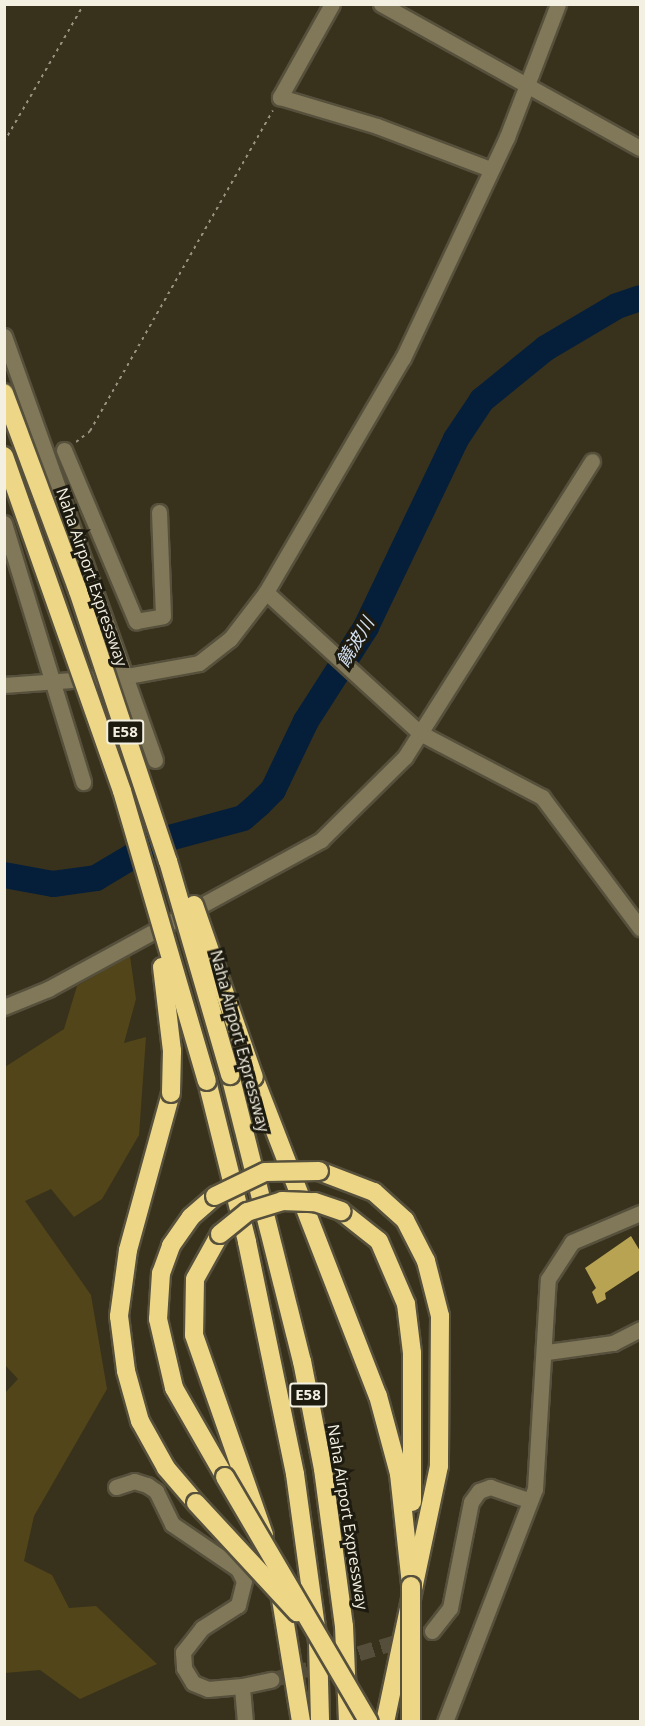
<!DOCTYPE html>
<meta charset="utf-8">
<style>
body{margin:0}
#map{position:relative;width:645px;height:1726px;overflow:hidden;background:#38321c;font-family:"Open Sans","Noto Sans JP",sans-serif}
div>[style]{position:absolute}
.green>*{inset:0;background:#514519}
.river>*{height:26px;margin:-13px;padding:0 13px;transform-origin:13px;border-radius:13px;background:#051f3b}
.building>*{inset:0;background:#b8a352}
.minor-tunnel>*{height:15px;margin-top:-7.5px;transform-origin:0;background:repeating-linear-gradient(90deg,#544e3a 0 15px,transparent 0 23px)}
.path>*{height:2px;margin-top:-1px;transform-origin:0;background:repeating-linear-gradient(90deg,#989381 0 3px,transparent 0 7.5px)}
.roads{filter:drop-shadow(2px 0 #56503c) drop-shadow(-2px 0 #56503c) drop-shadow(0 2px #56503c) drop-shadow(0 -2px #56503c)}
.minor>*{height:15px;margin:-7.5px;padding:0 7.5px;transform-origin:7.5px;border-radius:7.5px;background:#807858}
.highway>*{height:18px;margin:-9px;padding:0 9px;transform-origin:9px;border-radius:9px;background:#edd786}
.bridges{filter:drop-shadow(2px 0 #56503c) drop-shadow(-2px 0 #56503c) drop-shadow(0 2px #56503c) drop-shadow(0 -2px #56503c)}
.highway-bridge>*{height:18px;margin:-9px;padding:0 9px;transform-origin:9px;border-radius:9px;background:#edd786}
span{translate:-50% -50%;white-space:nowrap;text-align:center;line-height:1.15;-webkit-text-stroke:6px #1d1a10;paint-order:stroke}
.shield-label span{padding:2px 4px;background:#1d1a10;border:2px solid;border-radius:4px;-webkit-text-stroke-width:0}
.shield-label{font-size:15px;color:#f3f0e2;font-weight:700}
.street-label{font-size:16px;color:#f3f0e2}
.water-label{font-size:18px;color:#d2e0f0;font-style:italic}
.frame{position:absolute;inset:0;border:6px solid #f3f0e2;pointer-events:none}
</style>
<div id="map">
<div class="green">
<div style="clip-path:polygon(130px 956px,136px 999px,124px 1043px,146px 1037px,139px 1135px,102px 1199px,74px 1217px,51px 1189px,25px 1201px,91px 1295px,107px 1389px,34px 1516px,24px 1561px,52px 1575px,69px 1608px,96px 1606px,157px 1664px,80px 1699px,40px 1670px,5px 1673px,4px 1394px,18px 1379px,4px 1364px,5px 1067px,64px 1029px,77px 986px)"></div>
</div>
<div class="river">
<div style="left:4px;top:875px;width:50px;rotate:10.4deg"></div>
<div style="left:53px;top:884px;width:43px;rotate:-7.9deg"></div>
<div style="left:96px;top:878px;width:72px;rotate:-30.8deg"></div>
<div style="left:158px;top:841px;width:88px;rotate:-15.1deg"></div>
<div style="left:243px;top:818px;width:21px;rotate:-41deg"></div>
<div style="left:259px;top:804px;width:20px;rotate:-45deg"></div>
<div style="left:273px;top:790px;width:76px;rotate:-64.4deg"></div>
<div style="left:306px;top:721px;width:112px;rotate:-57.4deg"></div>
<div style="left:366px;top:627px;width:208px;rotate:-64.4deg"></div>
<div style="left:456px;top:439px;width:47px;rotate:-56.3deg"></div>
<div style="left:482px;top:400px;width:82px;rotate:-39.1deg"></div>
<div style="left:546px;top:348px;width:82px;rotate:-30.6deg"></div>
<div style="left:617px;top:306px;width:24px;rotate:-19deg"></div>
</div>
<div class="building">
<div style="clip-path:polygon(631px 1236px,640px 1251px,640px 1270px,605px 1293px,606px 1299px,597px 1304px,592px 1292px,596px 1288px,585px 1268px)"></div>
</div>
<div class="minor-tunnel">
<div style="left:271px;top:1680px;width:168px;rotate:-16.9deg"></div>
</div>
<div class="path">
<div style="left:4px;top:142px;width:160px;rotate:-59.9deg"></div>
<div style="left:76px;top:442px;width:18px;rotate:-38deg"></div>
<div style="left:90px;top:431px;width:369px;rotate:-60.3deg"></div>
</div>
<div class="roads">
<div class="minor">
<div style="left:332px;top:4px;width:107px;rotate:119.2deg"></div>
<div style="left:280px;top:97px;width:101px;rotate:16.6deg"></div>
<div style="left:377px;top:126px;width:121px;rotate:20.8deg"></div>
<div style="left:381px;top:4px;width:296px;rotate:29.1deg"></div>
<div style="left:4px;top:336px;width:450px;rotate:70.4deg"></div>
<div style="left:64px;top:450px;width:186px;rotate:67.2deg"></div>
<div style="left:136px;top:621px;width:27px;rotate:-10deg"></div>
<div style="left:163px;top:616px;width:104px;rotate:-92.2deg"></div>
<div style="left:4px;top:523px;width:271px;rotate:73deg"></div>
<div style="left:266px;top:592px;width:209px;rotate:42.5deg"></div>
<div style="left:420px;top:733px;width:138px;rotate:27.7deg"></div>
<div style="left:542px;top:797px;width:164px;rotate:53.2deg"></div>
<div style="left:4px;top:685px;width:123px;rotate:-4.2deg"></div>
<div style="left:127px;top:676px;width:73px;rotate:-10.2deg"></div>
<div style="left:199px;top:663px;width:39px;rotate:-38deg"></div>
<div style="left:230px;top:639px;width:59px;rotate:-52.5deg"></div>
<div style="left:266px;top:592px;width:271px;rotate:-59.7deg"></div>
<div style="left:403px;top:358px;width:244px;rotate:-64.8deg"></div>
<div style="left:507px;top:137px;width:142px;rotate:-69deg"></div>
<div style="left:4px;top:1007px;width:48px;rotate:-22.2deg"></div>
<div style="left:48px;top:989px;width:311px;rotate:-28.6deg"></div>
<div style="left:321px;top:840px;width:118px;rotate:-44.7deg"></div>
<div style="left:405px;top:757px;width:350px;rotate:-57.7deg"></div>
<div style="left:547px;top:1352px;width:67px;rotate:-7.8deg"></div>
<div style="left:613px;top:1343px;width:30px;rotate:-27deg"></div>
<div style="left:116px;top:1487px;width:19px;rotate:-18deg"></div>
<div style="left:134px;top:1481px;width:14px;rotate:17deg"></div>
<div style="left:147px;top:1485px;width:11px;rotate:34deg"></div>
<div style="left:156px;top:1491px;width:37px;rotate:64deg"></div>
<div style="left:172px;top:1524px;width:80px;rotate:34.3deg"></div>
<div style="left:238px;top:1569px;width:13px;rotate:63deg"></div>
<div style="left:244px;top:1581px;width:25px;rotate:104deg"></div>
<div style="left:238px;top:1605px;width:43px;rotate:147.4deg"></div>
<div style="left:202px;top:1628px;width:31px;rotate:128deg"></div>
<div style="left:183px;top:1652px;width:16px;rotate:86deg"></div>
<div style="left:184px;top:1668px;width:17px;rotate:59deg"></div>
<div style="left:193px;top:1683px;width:16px;rotate:22deg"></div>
<div style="left:208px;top:1689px;width:34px;rotate:-5deg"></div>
<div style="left:432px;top:1631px;width:29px;rotate:-52deg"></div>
<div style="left:450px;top:1608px;width:108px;rotate:-78.8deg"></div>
<div style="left:471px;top:1502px;width:14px;rotate:-54deg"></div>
<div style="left:479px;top:1491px;width:12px;rotate:-20deg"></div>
<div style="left:490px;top:1487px;width:39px;rotate:19deg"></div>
<div style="left:245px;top:1722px;width:36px;rotate:-95deg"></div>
<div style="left:242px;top:1686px;width:30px;rotate:-12deg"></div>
<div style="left:445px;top:1722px;width:250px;rotate:-68.9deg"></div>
<div style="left:535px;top:1489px;width:210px;rotate:-86.5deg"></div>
<div style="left:548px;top:1279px;width:44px;rotate:-57deg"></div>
<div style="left:572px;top:1242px;width:74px;rotate:-23.1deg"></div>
</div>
<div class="highway">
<div style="left:230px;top:1075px;width:295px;rotate:75.9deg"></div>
<div style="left:302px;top:1361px;width:110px;rotate:79deg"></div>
<div style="left:323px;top:1469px;width:158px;rotate:82.4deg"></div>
<div style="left:344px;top:1626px;width:96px;rotate:87.6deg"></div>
<div style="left:254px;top:1077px;width:342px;rotate:68.8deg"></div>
<div style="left:378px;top:1396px;width:81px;rotate:74.9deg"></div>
<div style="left:399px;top:1474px;width:111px;rotate:83.8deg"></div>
<div style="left:207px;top:1081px;width:166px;rotate:76deg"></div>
<div style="left:247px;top:1242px;width:237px;rotate:78.3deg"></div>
<div style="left:295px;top:1474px;width:171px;rotate:82.2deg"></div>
<div style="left:318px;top:1643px;width:79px;rotate:88.5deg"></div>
<div style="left:171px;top:1093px;width:163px;rotate:105.3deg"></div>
<div style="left:128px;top:1250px;width:67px;rotate:97.8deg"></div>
<div style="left:119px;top:1316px;width:55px;rotate:82.7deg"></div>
<div style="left:126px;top:1371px;width:52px;rotate:74.4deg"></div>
<div style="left:140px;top:1421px;width:54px;rotate:61deg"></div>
<div style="left:166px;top:1468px;width:46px;rotate:49.4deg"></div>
<div style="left:319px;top:1171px;width:59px;rotate:20.9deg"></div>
<div style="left:374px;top:1192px;width:42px;rotate:42.1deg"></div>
<div style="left:405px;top:1220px;width:46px;rotate:62.9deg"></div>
<div style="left:426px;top:1261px;width:57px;rotate:75.7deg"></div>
<div style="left:440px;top:1316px;width:150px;rotate:90.4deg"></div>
<div style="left:439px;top:1466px;width:262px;rotate:101.9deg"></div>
<div style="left:215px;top:1196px;width:32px;rotate:139deg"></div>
<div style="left:191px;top:1217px;width:35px;rotate:125deg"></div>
<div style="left:171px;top:1246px;width:29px;rotate:110deg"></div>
<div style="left:161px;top:1273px;width:46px;rotate:93.7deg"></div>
<div style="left:158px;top:1319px;width:71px;rotate:76.9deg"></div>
<div style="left:174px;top:1388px;width:103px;rotate:60.2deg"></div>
<div style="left:341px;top:1211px;width:48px;rotate:38.3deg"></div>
<div style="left:379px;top:1241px;width:69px;rotate:66.8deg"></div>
<div style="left:406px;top:1304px;width:49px;rotate:83deg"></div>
<div style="left:412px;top:1353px;width:149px;rotate:90deg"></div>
<div style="left:220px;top:1234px;width:51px;rotate:119.1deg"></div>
<div style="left:195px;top:1279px;width:56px;rotate:91deg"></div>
<div style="left:194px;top:1335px;width:212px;rotate:70.7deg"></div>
<div style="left:279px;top:1587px;width:137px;rotate:80.7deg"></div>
</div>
</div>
<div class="bridges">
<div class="highway-bridge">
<div style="left:4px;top:393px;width:211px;rotate:69.5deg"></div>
<div style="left:78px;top:591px;width:285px;rotate:71.6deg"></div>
<div style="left:168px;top:861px;width:223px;rotate:73.8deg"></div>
<div style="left:4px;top:456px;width:355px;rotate:70.6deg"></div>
<div style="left:122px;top:791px;width:302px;rotate:73.7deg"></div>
<div style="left:194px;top:905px;width:182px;rotate:70.8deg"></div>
<div style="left:162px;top:967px;width:85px;rotate:83.2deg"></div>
<div style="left:172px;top:1051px;width:42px;rotate:91.4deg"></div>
<div style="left:215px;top:1196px;width:55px;rotate:-25.6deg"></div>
<div style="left:265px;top:1172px;width:54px;rotate:-1.1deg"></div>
<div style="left:220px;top:1234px;width:35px;rotate:-39deg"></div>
<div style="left:247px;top:1212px;width:37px;rotate:-17deg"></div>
<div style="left:282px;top:1201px;width:33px;rotate:2deg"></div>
<div style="left:315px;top:1202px;width:28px;rotate:19deg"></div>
<div style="left:225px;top:1477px;width:284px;rotate:59.6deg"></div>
<div style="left:196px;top:1503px;width:149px;rotate:47.2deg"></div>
<div style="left:411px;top:1722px;width:136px;rotate:-90deg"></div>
</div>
</div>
<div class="shield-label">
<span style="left:125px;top:732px">E58</span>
<span style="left:308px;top:1395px">E58</span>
</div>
<div class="street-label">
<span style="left:92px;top:577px;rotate:71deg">Naha Airport Expressway</span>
<span style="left:240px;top:1041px;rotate:75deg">Naha Airport Expressway</span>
<span style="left:348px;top:1517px;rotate:81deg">Naha Airport Expressway</span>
</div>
<div class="water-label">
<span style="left:355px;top:642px;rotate:-59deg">饒波川</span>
</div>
<div class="frame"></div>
</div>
